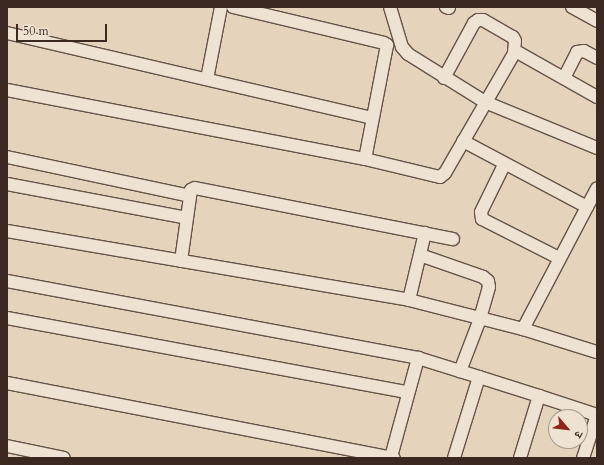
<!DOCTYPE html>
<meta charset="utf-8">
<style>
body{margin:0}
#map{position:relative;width:604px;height:465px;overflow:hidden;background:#e5d4bb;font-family:Cardo,"Noto Serif Devanagari",serif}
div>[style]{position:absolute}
.roads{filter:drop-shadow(1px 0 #655348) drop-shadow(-1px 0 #655348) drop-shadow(0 1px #655348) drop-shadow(0 -1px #655348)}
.minor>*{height:12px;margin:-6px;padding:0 6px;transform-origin:6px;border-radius:6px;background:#eee3d3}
span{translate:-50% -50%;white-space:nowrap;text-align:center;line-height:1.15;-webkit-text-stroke:4px #eee3d3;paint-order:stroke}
.frame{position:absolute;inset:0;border:8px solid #3a2821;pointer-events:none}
.north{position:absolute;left:548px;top:409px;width:40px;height:40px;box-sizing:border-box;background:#eee3d3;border:1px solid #a6988c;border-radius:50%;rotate:118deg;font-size:11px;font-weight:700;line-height:16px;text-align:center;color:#3a2821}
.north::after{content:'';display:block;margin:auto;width:14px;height:18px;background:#8f2418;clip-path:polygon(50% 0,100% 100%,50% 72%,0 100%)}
.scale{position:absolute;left:16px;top:24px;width:91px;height:18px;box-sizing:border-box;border:2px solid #3a2821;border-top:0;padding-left:5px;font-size:12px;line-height:14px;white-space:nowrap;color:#3a2821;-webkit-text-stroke:3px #eee3d3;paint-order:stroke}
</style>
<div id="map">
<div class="roads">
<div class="minor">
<div style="left:233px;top:7px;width:155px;rotate:13.4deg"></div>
<div style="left:384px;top:43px;width:4px;rotate:34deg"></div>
<div style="left:387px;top:45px;width:116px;rotate:100.9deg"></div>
<div style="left:390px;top:7px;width:42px;rotate:73.3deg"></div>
<div style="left:402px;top:47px;width:9px;rotate:49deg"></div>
<div style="left:408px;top:54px;width:91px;rotate:31.9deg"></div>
<div style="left:485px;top:102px;width:121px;rotate:22.3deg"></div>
<div style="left:446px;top:7px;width:3px;rotate:18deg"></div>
<div style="left:572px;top:7px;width:29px;rotate:29deg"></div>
<div style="left:7px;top:33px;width:375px;rotate:13.1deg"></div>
<div style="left:444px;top:78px;width:63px;rotate:-61.4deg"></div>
<div style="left:474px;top:23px;width:5px;rotate:-37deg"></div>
<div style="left:478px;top:20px;width:5px"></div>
<div style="left:483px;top:20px;width:34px;rotate:30deg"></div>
<div style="left:513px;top:37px;width:4px;rotate:63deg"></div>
<div style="left:515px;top:41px;width:12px;rotate:95deg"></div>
<div style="left:564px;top:78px;width:29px;rotate:-63deg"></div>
<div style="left:577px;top:52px;width:7px;rotate:-8deg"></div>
<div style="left:584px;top:51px;width:15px;rotate:28deg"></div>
<div style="left:207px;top:79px;width:73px;rotate:-79deg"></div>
<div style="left:7px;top:90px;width:365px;rotate:10.9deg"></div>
<div style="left:365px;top:159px;width:77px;rotate:13.5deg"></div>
<div style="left:440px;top:177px;width:6px;rotate:-39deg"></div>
<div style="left:445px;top:173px;width:140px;rotate:-60deg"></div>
<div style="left:515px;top:52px;width:4px;rotate:14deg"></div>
<div style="left:519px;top:53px;width:90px;rotate:29.4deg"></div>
<div style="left:463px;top:141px;width:140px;rotate:28deg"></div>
<div style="left:587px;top:207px;width:138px;rotate:117.7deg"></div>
<div style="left:7px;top:157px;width:187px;rotate:12deg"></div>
<div style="left:504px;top:165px;width:52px;rotate:116.1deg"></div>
<div style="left:481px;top:212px;width:7px;rotate:82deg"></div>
<div style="left:482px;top:219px;width:86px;rotate:26.9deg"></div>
<div style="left:7px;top:184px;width:183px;rotate:10.7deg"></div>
<div style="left:587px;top:207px;width:21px;rotate:-62deg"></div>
<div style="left:7px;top:231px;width:408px;rotate:9.7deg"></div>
<div style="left:409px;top:300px;width:118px;rotate:14.3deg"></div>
<div style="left:523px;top:329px;width:77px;rotate:17.3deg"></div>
<div style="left:420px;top:255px;width:67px;rotate:19.2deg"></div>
<div style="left:483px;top:277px;width:6px;rotate:39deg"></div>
<div style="left:488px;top:281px;width:6px;rotate:81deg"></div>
<div style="left:489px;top:287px;width:33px;rotate:106deg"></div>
<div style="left:480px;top:319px;width:56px;rotate:111deg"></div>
<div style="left:181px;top:261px;width:72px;rotate:-82deg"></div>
<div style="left:191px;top:190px;width:4px;rotate:-27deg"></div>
<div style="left:195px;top:188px;width:263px;rotate:11.2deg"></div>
<div style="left:7px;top:281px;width:418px;rotate:10.6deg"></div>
<div style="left:409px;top:300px;width:69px;rotate:-76.6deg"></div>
<div style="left:7px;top:318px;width:408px;rotate:10.5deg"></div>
<div style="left:479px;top:377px;width:63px;rotate:17.6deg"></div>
<div style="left:7px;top:383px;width:394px;rotate:11deg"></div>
<div style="left:7px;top:446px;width:58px;rotate:11.9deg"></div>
<div style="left:391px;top:457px;width:103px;rotate:-74.7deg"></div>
<div style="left:418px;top:358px;width:64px;rotate:17.3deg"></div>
<div style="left:479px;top:377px;width:85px;rotate:107.2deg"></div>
<div style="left:520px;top:458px;width:65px;rotate:-73deg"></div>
<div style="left:539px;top:396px;width:61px;rotate:18.1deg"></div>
<div style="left:597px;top:415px;width:45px;rotate:108deg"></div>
</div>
</div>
<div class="frame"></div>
<div class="north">उ</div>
<div class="scale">50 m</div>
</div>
